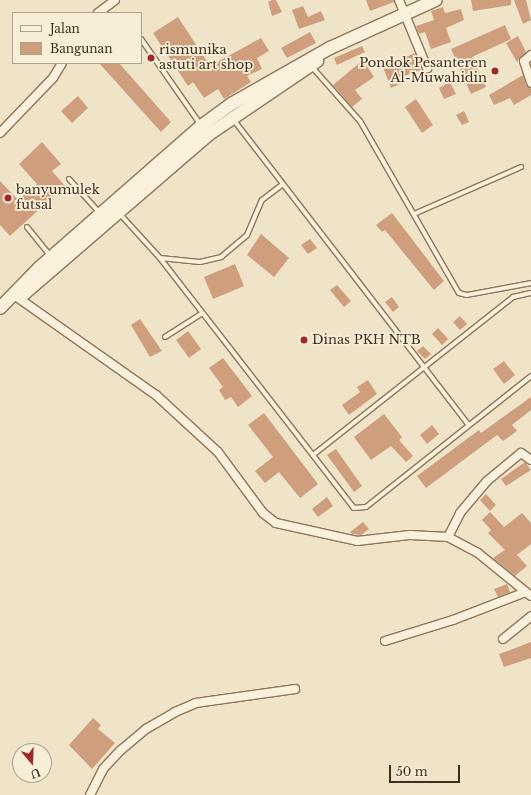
<!DOCTYPE html>
<style>
body{margin:0}
#map{position:relative;width:531px;height:795px;overflow:hidden;background:#f0e4c8;font-family:"Libre Baskerville",serif}
div>[style]{position:absolute}
.building>*{inset:0;background:#cf9f7d}
.roads{filter:drop-shadow(1px 0 #8d765c) drop-shadow(-1px 0 #8d765c) drop-shadow(0 1px #8d765c) drop-shadow(0 -1px #8d765c)}
.lane>*{height:4px;margin:-2px;padding:0 2px;transform-origin:2px;border-radius:2px;background:#faf1dc}
.street>*{height:8px;margin:-4px;padding:0 4px;transform-origin:4px;border-radius:4px;background:#faf1dc}
.secondary>*{height:12px;margin:-6px;padding:0 6px;transform-origin:6px;border-radius:6px;background:#faf1dc}
.dots>*{width:11px;height:11px;translate:-50% -50%;box-sizing:border-box;border:2px solid #f7eed8;border-radius:50%}
span{translate:-50% -50%;white-space:nowrap;text-align:center;line-height:1.15;-webkit-text-stroke:3.5px #f7eed8;paint-order:stroke}
.poi-label{font-size:13px;color:#3d2e20}
.left{translate:0 -50%;text-align:left}
.right{translate:-100% -50%;text-align:right}
.legend{position:absolute;left:12px;top:12px;width:130px;height:52px;box-sizing:border-box;background:#f7eed8;border:1px solid #ada18e;margin:0;padding:5px 7px;list-style:none;font-size:12px;color:#3d2e20}
.legend li{display:flex;align-items:center;gap:8px;height:20px}
.legend b{width:20px;border:1px solid #ada18e}
.north{position:absolute;left:12px;top:743px;width:40px;height:40px;box-sizing:border-box;background:#f7eed8;border:1px solid #ada18e;border-radius:50%;rotate:161deg;font-size:11px;font-weight:700;line-height:16px;text-align:center;color:#3d2e20}
.north::after{content:'';display:block;margin:auto;width:14px;height:18px;background:#9e2a2b;clip-path:polygon(50% 0,100% 100%,50% 72%,0 100%)}
.scale{position:absolute;left:389px;top:765px;width:71px;height:18px;box-sizing:border-box;border:2px solid #3d2e20;border-top:0;padding-left:5px;font-size:12px;line-height:14px;white-space:nowrap;color:#3d2e20;-webkit-text-stroke:3px #f7eed8;paint-order:stroke}
</style>
<div id="map">
<div class="building">
<div style="clip-path:polygon(272px 0,276px 0,282px 12px,272px 16px,268px 2px)"></div>
<div style="clip-path:polygon(366px 0,394px 0,394px 2px,370px 11px)"></div>
<div style="clip-path:polygon(471px 0,511px 0,511px 5px,473px 11px)"></div>
<div style="clip-path:polygon(514px 0,526px 0,531px 20px,523px 24px)"></div>
<div style="clip-path:polygon(303px 6px,308px 17px,321px 11px,325px 20px,299px 29px,292px 10px)"></div>
<div style="clip-path:polygon(443px 7px,445px 13px,461px 9px,464px 20px,446px 28px,451px 42px,431px 49px,425px 32px,419px 34px,416px 26px,434px 20px,431px 11px)"></div>
<div style="clip-path:polygon(178px 17px,210px 66px,261px 38px,269px 51px,257px 58px,262px 69px,247px 76px,251px 82px,224px 99px,218px 89px,204px 98px,193px 82px,188px 86px,153px 33px)"></div>
<div style="clip-path:polygon(505px 25px,511px 39px,472px 57px,486px 87px,471px 94px,451px 49px)"></div>
<div style="clip-path:polygon(310px 32px,316px 43px,287px 58px,281px 48px)"></div>
<div style="clip-path:polygon(518px 36px,526px 52px,517px 62px,506px 43px)"></div>
<div style="clip-path:polygon(362px 46px,365px 52px,337px 65px,334px 58px)"></div>
<div style="clip-path:polygon(415px 53px,421px 70px,399px 78px,402px 83px,391px 88px,383px 67px)"></div>
<div style="clip-path:polygon(363px 60px,374px 77px,355px 90px,362px 99px,352px 107px,333px 85px)"></div>
<div style="clip-path:polygon(99px 63px,119px 63px,171px 122px,161px 132px)"></div>
<div style="clip-path:polygon(523px 75px,526px 85px,531px 88px,531px 95px,514px 105px,510px 98px,494px 105px,489px 95px)"></div>
<div style="clip-path:polygon(450px 82px,456px 94px,444px 99px,439px 88px)"></div>
<div style="clip-path:polygon(78px 96px,88px 108px,72px 123px,61px 111px)"></div>
<div style="clip-path:polygon(416px 99px,433px 125px,422px 133px,405px 107px)"></div>
<div style="clip-path:polygon(464px 111px,469px 122px,462px 125px,456px 115px)"></div>
<div style="clip-path:polygon(42px 142px,61px 164px,52px 171px,65px 186px,10px 236px,0 225px,0 181px,18px 200px,37px 184px,19px 164px)"></div>
<div style="clip-path:polygon(392px 213px,444px 281px,434px 290px,385px 230px,382px 232px,376px 225px)"></div>
<div style="clip-path:polygon(261px 234px,289px 258px,274px 277px,247px 255px)"></div>
<div style="clip-path:polygon(310px 239px,317px 248px,308px 254px,301px 245px)"></div>
<div style="clip-path:polygon(235px 264px,244px 286px,213px 299px,204px 277px)"></div>
<div style="clip-path:polygon(337px 285px,351px 301px,344px 307px,330px 290px)"></div>
<div style="clip-path:polygon(392px 297px,399px 307px,393px 312px,385px 302px)"></div>
<div style="clip-path:polygon(460px 316px,467px 324px,460px 330px,453px 322px)"></div>
<div style="clip-path:polygon(140px 319px,162px 351px,150px 357px,131px 325px)"></div>
<div style="clip-path:polygon(438px 328px,448px 339px,442px 345px,432px 334px)"></div>
<div style="clip-path:polygon(188px 331px,201px 349px,189px 358px,176px 340px)"></div>
<div style="clip-path:polygon(423px 346px,431px 354px,425px 359px,417px 351px)"></div>
<div style="clip-path:polygon(223px 358px,252px 396px,238px 407px,231px 397px,225px 400px,219px 390px,223px 387px,209px 368px)"></div>
<div style="clip-path:polygon(504px 361px,515px 375px,504px 384px,493px 369px)"></div>
<div style="clip-path:polygon(368px 380px,377px 394px,349px 415px,342px 405px,360px 392px,357px 387px)"></div>
<div style="clip-path:polygon(531px 397px,531px 410px,512px 425px,517px 431px,503px 441px,497px 435px,426px 488px,417px 476px,479px 430px,481px 433px)"></div>
<div style="clip-path:polygon(264px 413px,318px 484px,300px 498px,279px 472px,265px 483px,255px 471px,273px 457px,248px 425px)"></div>
<div style="clip-path:polygon(384px 414px,402px 437px,399px 440px,413px 456px,406px 462px,391px 446px,371px 460px,354px 437px)"></div>
<div style="clip-path:polygon(432px 425px,439px 434px,427px 444px,420px 435px)"></div>
<div style="clip-path:polygon(336px 449px,362px 486px,354px 492px,327px 455px)"></div>
<div style="clip-path:polygon(525px 462px,531px 470px,506px 486px,501px 479px)"></div>
<div style="clip-path:polygon(486px 494px,496px 505px,490px 511px,480px 500px)"></div>
<div style="clip-path:polygon(327px 497px,333px 506px,318px 517px,312px 509px)"></div>
<div style="clip-path:polygon(490px 512px,504px 527px,522px 513px,531px 523px,531px 544px,517px 555px,527px 566px,515px 576px,493px 558px,505px 550px,488px 533px,491px 530px,482px 520px)"></div>
<div style="clip-path:polygon(363px 522px,369px 529px,361px 535px,352px 534px,350px 532px)"></div>
<div style="clip-path:polygon(507px 584px,510px 592px,498px 597px,494px 589px)"></div>
<div style="clip-path:polygon(531px 642px,531px 658px,504px 667px,499px 654px)"></div>
<div style="clip-path:polygon(93px 718px,101px 725px,98px 729px,115px 743px,92px 769px,69px 745px)"></div>
</div>
<div class="roads">
<div class="lane">
<div style="left:141px;top:39px;width:103px;rotate:55.2deg"></div>
<div style="left:312px;top:67px;width:72px;rotate:48.4deg"></div>
<div style="left:360px;top:121px;width:198px;rotate:60.1deg"></div>
<div style="left:459px;top:293px;width:8px;rotate:14deg"></div>
<div style="left:467px;top:295px;width:65px;rotate:-10.6deg"></div>
<div style="left:233px;top:119px;width:385px;rotate:52.4deg"></div>
<div style="left:69px;top:179px;width:45px;rotate:47.7deg"></div>
<div style="left:119px;top:213px;width:61px;rotate:47.7deg"></div>
<div style="left:160px;top:258px;width:316px;rotate:52.2deg"></div>
<div style="left:354px;top:508px;width:12px;rotate:-5deg"></div>
<div style="left:366px;top:507px;width:211px;rotate:-38.4deg"></div>
<div style="left:414px;top:214px;width:117px;rotate:-23.7deg"></div>
<div style="left:27px;top:227px;width:38px;rotate:51deg"></div>
<div style="left:160px;top:258px;width:40px;rotate:5.7deg"></div>
<div style="left:200px;top:262px;width:22px;rotate:-13deg"></div>
<div style="left:221px;top:257px;width:34px;rotate:-40deg"></div>
<div style="left:247px;top:235px;width:38px;rotate:-67deg"></div>
<div style="left:262px;top:200px;width:25px;rotate:-37deg"></div>
<div style="left:165px;top:337px;width:43px;rotate:-32.6deg"></div>
<div style="left:313px;top:455px;width:255px;rotate:-38.3deg"></div>
<div style="left:513px;top:297px;width:18px;rotate:-13deg"></div>
</div>
<div class="street">
<div style="left:399px;top:0;width:74px;rotate:67.6deg"></div>
<div style="left:98px;top:13px;width:21px;rotate:-37deg"></div>
<div style="left:531px;top:55px;width:9px;rotate:139deg"></div>
<div style="left:524px;top:61px;width:23px;rotate:72deg"></div>
<div style="left:0;top:133px;width:76px;rotate:-46.1deg"></div>
<div style="left:53px;top:78px;width:17px;rotate:-59deg"></div>
<div style="left:14px;top:295px;width:174px;rotate:35.2deg"></div>
<div style="left:156px;top:395px;width:84px;rotate:42.6deg"></div>
<div style="left:218px;top:452px;width:76px;rotate:53.6deg"></div>
<div style="left:263px;top:513px;width:16px;rotate:38deg"></div>
<div style="left:276px;top:523px;width:83px;rotate:12.5deg"></div>
<div style="left:357px;top:541px;width:53px;rotate:-6.5deg"></div>
<div style="left:410px;top:535px;width:38px;rotate:3deg"></div>
<div style="left:448px;top:537px;width:34px;rotate:28deg"></div>
<div style="left:478px;top:553px;width:68px;rotate:39.1deg"></div>
<div style="left:448px;top:537px;width:27px;rotate:-63deg"></div>
<div style="left:460px;top:513px;width:42px;rotate:-49.8deg"></div>
<div style="left:487px;top:481px;width:44px;rotate:-39.5deg"></div>
<div style="left:521px;top:453px;width:12px;rotate:35deg"></div>
<div style="left:503px;top:639px;width:36px;rotate:-39deg"></div>
<div style="left:385px;top:641px;width:71px;rotate:-17.2deg"></div>
<div style="left:453px;top:620px;width:78px;rotate:-21deg"></div>
<div style="left:90px;top:795px;width:29px;rotate:-63deg"></div>
<div style="left:103px;top:769px;width:26px;rotate:-47deg"></div>
<div style="left:121px;top:750px;width:33px;rotate:-40deg"></div>
<div style="left:146px;top:729px;width:34px;rotate:-30deg"></div>
<div style="left:175px;top:712px;width:23px;rotate:-23deg"></div>
<div style="left:196px;top:703px;width:100px;rotate:-8deg"></div>
</div>
<div class="secondary">
<div style="left:14px;top:295px;width:11px;rotate:-10deg"></div>
<div style="left:25px;top:293px;width:242px;rotate:-40.8deg"></div>
<div style="left:208px;top:135px;width:132px;rotate:-34.2deg"></div>
<div style="left:0;top:308px;width:57px;rotate:-45.7deg"></div>
<div style="left:40px;top:267px;width:214px;rotate:-41.2deg"></div>
<div style="left:201px;top:126px;width:39px;rotate:-36deg"></div>
<div style="left:233px;top:103px;width:112px;rotate:-29.6deg"></div>
<div style="left:330px;top:48px;width:116px;rotate:-24.4deg"></div>
</div>
</div>
<div class="dots">
<div style="left:151px;top:58px;background:#9e2a2b"></div>
<div style="left:495px;top:71px;background:#9e2a2b"></div>
<div style="left:8px;top:198px;background:#9e2a2b"></div>
<div style="left:304px;top:340px;background:#9e2a2b"></div>
</div>
<div class="poi-label">
<span class="left" style="left:159px;top:58px">rismunika<br>astuti art shop</span>
<span class="right" style="left:487px;top:71px">Pondok Pesanteren<br>Al-Muwahidin</span>
<span class="left" style="left:16px;top:198px">banyumulek<br>futsal</span>
<span class="left" style="left:312px;top:340px">Dinas PKH NTB</span>
</div>
<ul class="legend">
<li><b style="height:5px;background:#faf1dc"></b>Jalan</li>
<li><b style="height:11px;background:#cf9f7d"></b>Bangunan</li>
</ul>
<div class="north">U</div>
<div class="scale">50 m</div>
</div>
